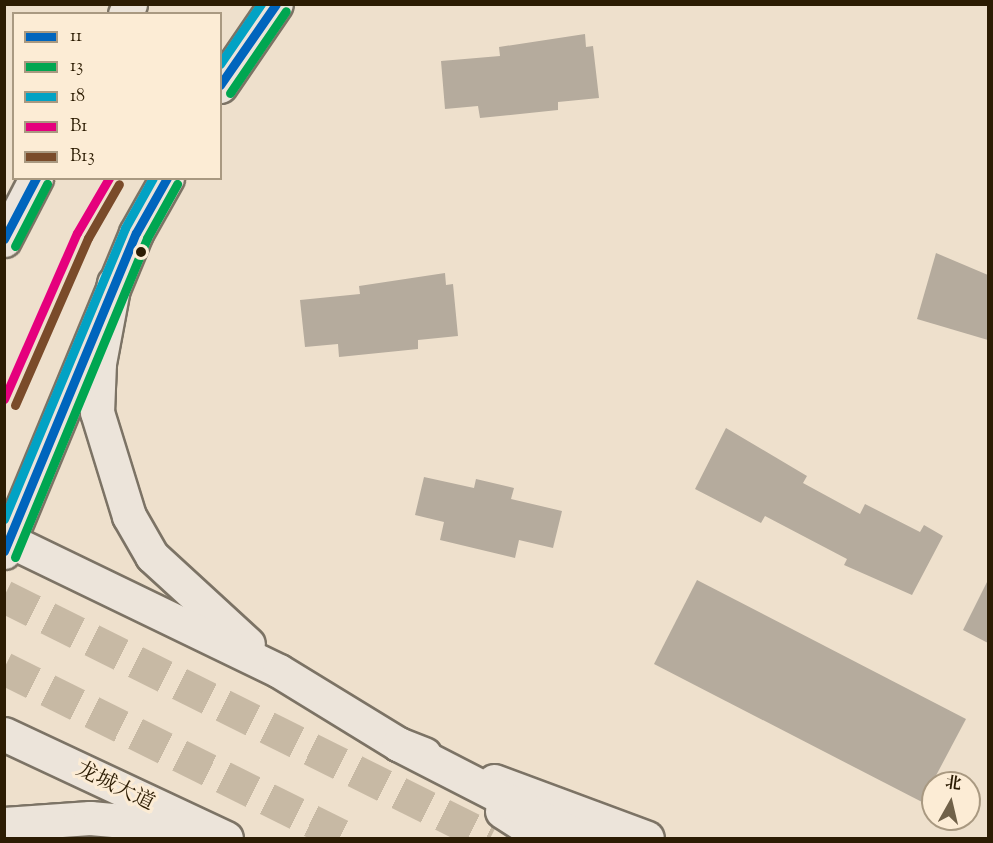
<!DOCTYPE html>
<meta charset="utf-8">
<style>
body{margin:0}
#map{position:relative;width:993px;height:843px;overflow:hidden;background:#eee0cc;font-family:"Sorts Mill Goudy","Noto Serif SC",serif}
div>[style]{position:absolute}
.building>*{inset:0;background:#b5ab9d}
.highway-tunnel>*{height:33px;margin-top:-16.5px;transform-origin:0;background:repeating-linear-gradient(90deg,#c7b9a4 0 33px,transparent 0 49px)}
.roads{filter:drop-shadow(2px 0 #7c7365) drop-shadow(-2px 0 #7c7365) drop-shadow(0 2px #7c7365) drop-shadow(0 -2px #7c7365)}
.major>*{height:33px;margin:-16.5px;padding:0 16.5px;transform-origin:16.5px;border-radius:16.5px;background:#ece4da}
.highway>*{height:33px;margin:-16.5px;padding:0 16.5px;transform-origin:16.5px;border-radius:16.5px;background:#ece4da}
.bus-1>*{height:9px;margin:-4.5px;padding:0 4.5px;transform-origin:4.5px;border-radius:4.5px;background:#0065bd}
.bus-2>*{height:9px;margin:-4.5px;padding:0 4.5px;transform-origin:4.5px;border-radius:4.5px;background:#00a651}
.bus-3>*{height:9px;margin:-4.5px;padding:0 4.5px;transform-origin:4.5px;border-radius:4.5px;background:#02a2c4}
.bus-4>*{height:9px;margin:-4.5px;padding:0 4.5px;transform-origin:4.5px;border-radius:4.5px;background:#e5007d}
.bus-5>*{height:9px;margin:-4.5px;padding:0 4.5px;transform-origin:4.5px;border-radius:4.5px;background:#7a4b2a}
.dots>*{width:16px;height:16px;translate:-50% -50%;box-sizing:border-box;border:3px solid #fcecd5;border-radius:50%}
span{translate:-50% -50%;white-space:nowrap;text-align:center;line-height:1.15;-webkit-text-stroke:6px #fcecd5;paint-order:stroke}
.street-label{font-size:21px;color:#2c1c03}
.frame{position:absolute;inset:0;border:6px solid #2c1c03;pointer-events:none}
.legend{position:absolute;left:12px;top:12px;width:210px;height:168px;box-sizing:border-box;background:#fcecd5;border:2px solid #a99981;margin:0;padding:8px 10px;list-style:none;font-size:18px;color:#2c1c03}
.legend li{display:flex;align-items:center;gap:12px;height:30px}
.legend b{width:30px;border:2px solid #a99981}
.north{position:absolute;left:921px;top:771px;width:60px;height:60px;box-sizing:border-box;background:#fcecd5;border:2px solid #a99981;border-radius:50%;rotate:8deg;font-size:16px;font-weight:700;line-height:24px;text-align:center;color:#2c1c03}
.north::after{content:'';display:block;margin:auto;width:21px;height:27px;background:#706149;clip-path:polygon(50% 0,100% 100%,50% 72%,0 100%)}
</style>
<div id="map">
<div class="building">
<div style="clip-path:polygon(585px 34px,586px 47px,593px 46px,599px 98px,558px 102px,558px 110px,480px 118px,478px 106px,445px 109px,441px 61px,500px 56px,499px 47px)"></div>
<div style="clip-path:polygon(936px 253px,988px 275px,988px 340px,917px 319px)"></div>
<div style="clip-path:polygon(445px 273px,446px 285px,453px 284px,458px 336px,418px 340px,418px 349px,339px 357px,338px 344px,305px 347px,300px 300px,360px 294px,359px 286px)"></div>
<div style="clip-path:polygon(726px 428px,807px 476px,803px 483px,860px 514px,865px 504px,920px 532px,924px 525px,943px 536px,912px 595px,844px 565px,847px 559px,765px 516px,761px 523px,695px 489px)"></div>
<div style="clip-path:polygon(424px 477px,474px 488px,476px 479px,514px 488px,511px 499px,562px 511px,553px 548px,519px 540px,515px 558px,440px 540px,444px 522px,415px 515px)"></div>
<div style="clip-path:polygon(697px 580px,966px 719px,922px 802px,654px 664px)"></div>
<div style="clip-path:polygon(988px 580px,988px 643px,963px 630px)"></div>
</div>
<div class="highway-tunnel">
<div style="left:4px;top:596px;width:543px;rotate:26.47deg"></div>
<div style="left:4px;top:668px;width:382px;rotate:26.4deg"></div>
</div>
<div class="roads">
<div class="major">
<div style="left:125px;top:14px;width:11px;rotate:-63deg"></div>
<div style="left:220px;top:86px;width:99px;rotate:-55.7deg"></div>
<div style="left:4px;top:240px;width:70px;rotate:-62.7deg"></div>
<div style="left:114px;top:283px;width:81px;rotate:100.6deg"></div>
<div style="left:99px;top:363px;width:49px;rotate:92.3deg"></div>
<div style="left:97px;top:412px;width:109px;rotate:72.9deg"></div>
<div style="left:129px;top:516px;width:46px;rotate:60.1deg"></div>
<div style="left:152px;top:556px;width:130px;rotate:42.5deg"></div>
<div style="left:4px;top:538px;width:305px;rotate:25.8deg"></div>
<div style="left:279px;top:671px;width:140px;rotate:31.5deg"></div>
<div style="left:398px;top:744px;width:28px;rotate:21deg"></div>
<div style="left:4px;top:552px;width:345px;rotate:-67.5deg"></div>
<div style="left:136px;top:233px;width:63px;rotate:-60.6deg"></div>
<div style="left:4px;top:734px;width:245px;rotate:25.1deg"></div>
<div style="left:494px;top:781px;width:163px;rotate:20.4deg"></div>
<div style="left:502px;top:811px;width:50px;rotate:32.7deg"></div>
<div style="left:4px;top:824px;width:86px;rotate:-4deg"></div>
<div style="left:90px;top:818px;width:89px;rotate:5.1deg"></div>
</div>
<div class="highway">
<div style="left:398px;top:744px;width:206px;rotate:27.2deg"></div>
</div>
</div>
<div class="bus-1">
<div style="left:220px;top:85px;width:98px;rotate:-55.3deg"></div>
<div style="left:4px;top:239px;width:69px;rotate:-62.3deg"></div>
<div style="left:4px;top:551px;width:344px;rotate:-67.5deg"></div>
<div style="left:136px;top:233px;width:63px;rotate:-60.6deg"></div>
</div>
<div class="bus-2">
<div style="left:230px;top:93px;width:99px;rotate:-55.7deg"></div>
<div style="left:15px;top:246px;width:70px;rotate:-62.7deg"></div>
<div style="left:15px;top:557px;width:345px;rotate:-67.5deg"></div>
<div style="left:147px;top:238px;width:62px;rotate:-60.9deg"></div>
</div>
<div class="bus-3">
<div style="left:220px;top:64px;width:73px;rotate:-55.7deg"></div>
<div style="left:4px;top:519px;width:315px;rotate:-67.4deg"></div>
<div style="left:125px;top:228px;width:57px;rotate:-60.8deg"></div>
</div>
<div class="bus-4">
<div style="left:4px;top:399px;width:181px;rotate:-66.3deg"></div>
<div style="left:77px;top:233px;width:64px;rotate:-59.8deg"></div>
</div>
<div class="bus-5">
<div style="left:15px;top:405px;width:182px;rotate:-66.4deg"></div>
<div style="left:88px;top:238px;width:62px;rotate:-60.1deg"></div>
</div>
<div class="dots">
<div style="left:141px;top:252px;background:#2c1c03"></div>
</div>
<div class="street-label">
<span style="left:115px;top:787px;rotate:26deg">龙城大道</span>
</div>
<div class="frame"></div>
<ul class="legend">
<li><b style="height:8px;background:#0065bd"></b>11</li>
<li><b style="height:8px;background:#00a651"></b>13</li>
<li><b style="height:8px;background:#02a2c4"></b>18</li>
<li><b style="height:8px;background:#e5007d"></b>B1</li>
<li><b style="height:8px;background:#7a4b2a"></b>B13</li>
</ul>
<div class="north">北</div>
</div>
